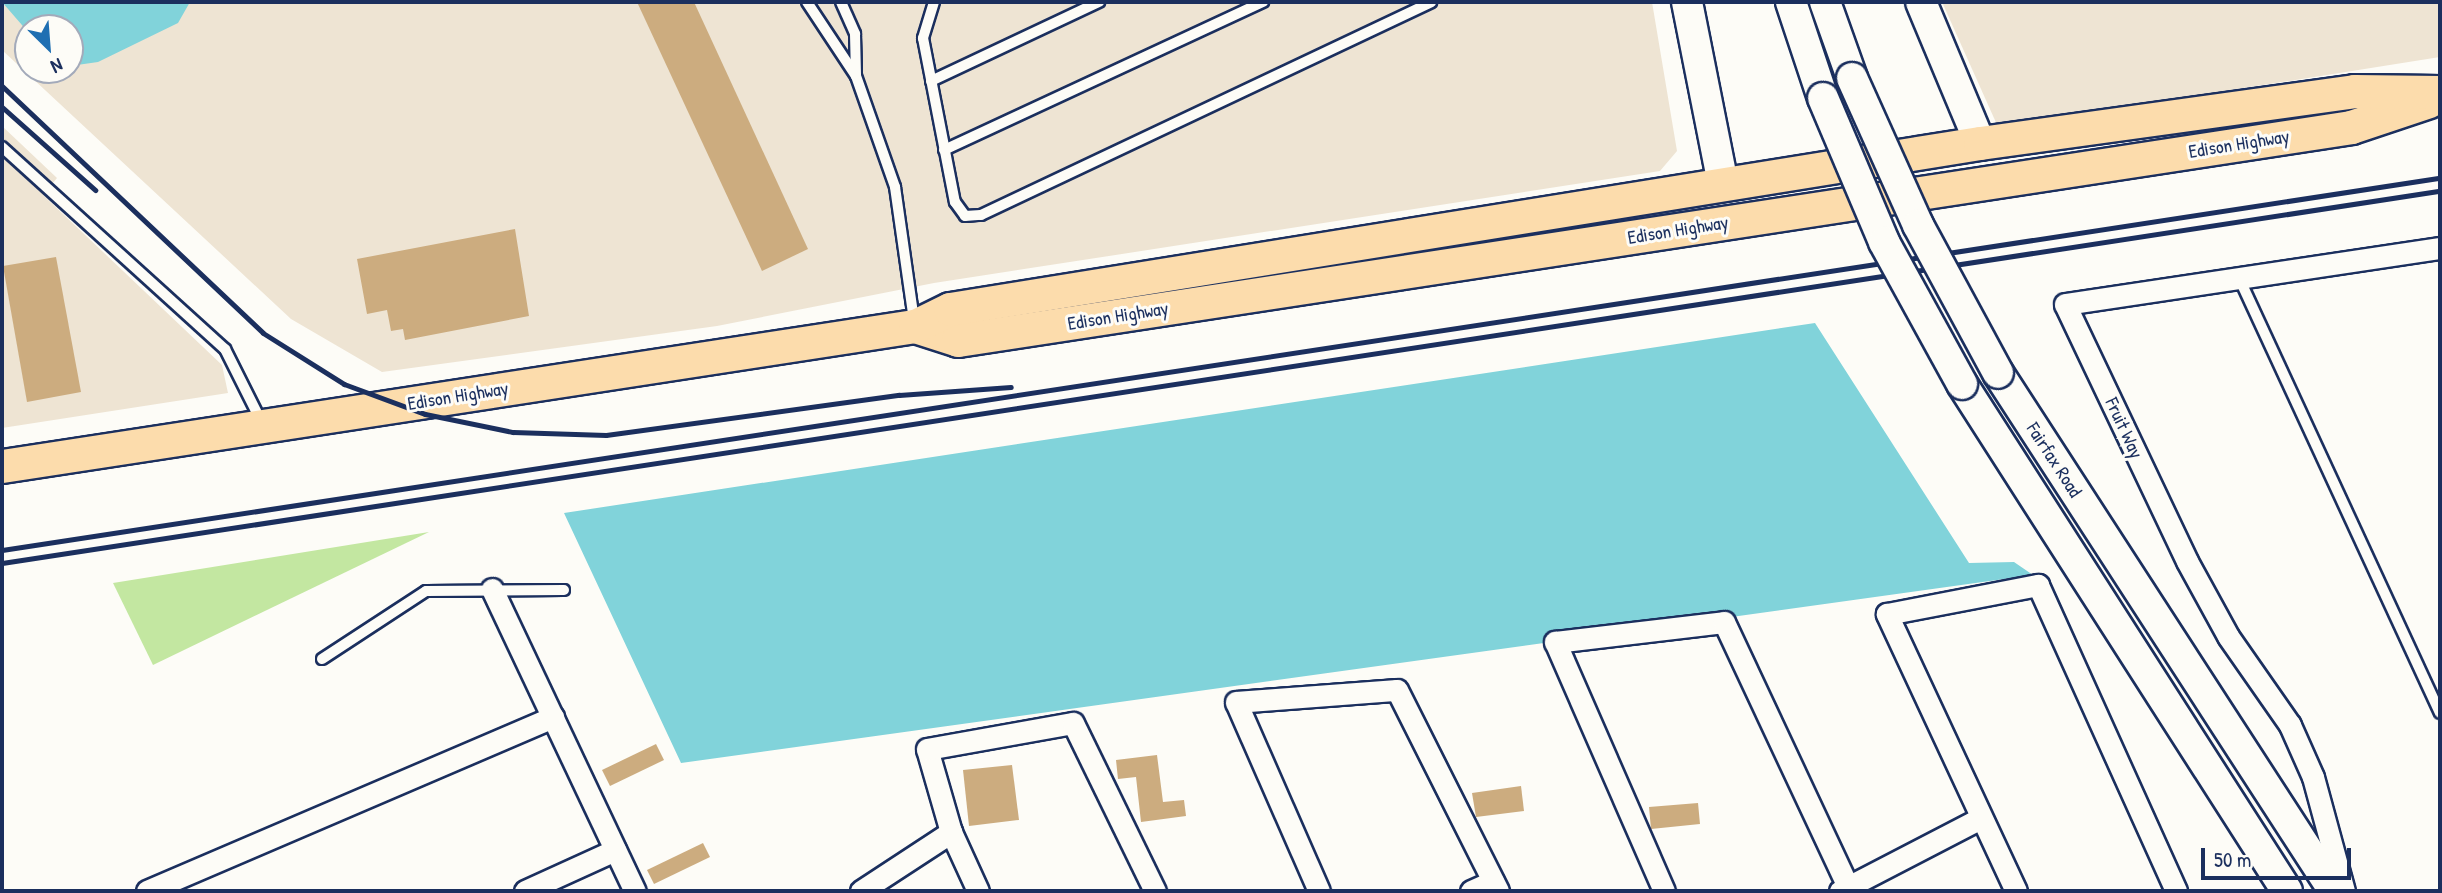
<!DOCTYPE html>
<style>
body{margin:0}
#map{position:relative;width:2442px;height:893px;overflow:hidden;background:#fdfcf7;font-family:"Patrick Hand",sans-serif}
div>[style]{position:absolute}
.built>*{inset:0;background:#eee4d3}
.green>*{inset:0;background:#c3e7a1}
.water>*{inset:0;background:#81d3da}
.building>*{inset:0;background:#ccac7f}
.roads{filter:drop-shadow(2px 0 #1b2f5e) drop-shadow(-2px 0 #1b2f5e) drop-shadow(0 2px #1b2f5e) drop-shadow(0 -2px #1b2f5e)}
.lane>*{height:10px;margin:-5px;padding:0 5px;transform-origin:5px;border-radius:5px;background:#fdfcf7}
.street>*{height:21px;margin:-10.5px;padding:0 10.5px;transform-origin:10.5px;border-radius:10.5px;background:#fdfcf7}
.secondary>*{height:30px;margin:-15px;padding:0 15px;transform-origin:15px;border-radius:15px;background:#fdfcf7}
.primary>*{height:33px;margin:-16.5px;padding:0 16.5px;transform-origin:16.5px;border-radius:16.5px;background:#fcdcac}
.rail>*{height:5px;margin:-2.5px;padding:0 2.5px;transform-origin:2.5px;border-radius:2.5px;background:#1b2f5e}
.bridges{filter:drop-shadow(2px 0 #1b2f5e) drop-shadow(-2px 0 #1b2f5e) drop-shadow(0 2px #1b2f5e) drop-shadow(0 -2px #1b2f5e)}
.secondary-bridge>*{height:30px;margin:-15px;padding:0 15px;transform-origin:15px;border-radius:15px;background:#fdfcf7}
span{translate:-50% -50%;white-space:nowrap;text-align:center;line-height:1.15;-webkit-text-stroke:6px #fdfcf7;paint-order:stroke}
.street-label{font-size:19px;color:#1b2f5e}
.frame{position:absolute;inset:0;border:4px solid #1b2f5e;pointer-events:none}
.north{position:absolute;left:14px;top:14px;width:70px;height:70px;box-sizing:border-box;background:#fdfcf7;border:2px solid #a3aaba;border-radius:50%;rotate:155deg;font-size:19px;font-weight:700;line-height:28px;text-align:center;color:#1b2f5e}
.north::after{content:'';display:block;margin:auto;width:24px;height:32px;background:#1f6fb2;clip-path:polygon(50% 0,100% 100%,50% 72%,0 100%)}
.scale{position:absolute;left:2201px;top:848px;width:150px;height:32px;box-sizing:border-box;border:4px solid #1b2f5e;border-top:0;padding-left:9px;font-size:21px;line-height:24px;white-space:nowrap;color:#1b2f5e;-webkit-text-stroke:5px #fdfcf7;paint-order:stroke}
</style>
<div id="map">
<div class="built">
<div style="clip-path:polygon(evenodd,2px 2px,1652px 2px,1677px 151px,1660px 171px,934px 283px,717px 326px,382px 372px,291px 319px,2px 50px,2px 2px,28px 28px,70px 28px,70px 70px,28px 70px,28px 28px)"></div>
<div style="clip-path:polygon(1942px 2px,2440px 2px,2440px 57px,1998px 127px)"></div>
<div style="clip-path:polygon(2px 126px,57px 178px,43px 195px,222px 365px,228px 393px,2px 428px)"></div>
</div>
<div class="green">
<div style="clip-path:polygon(429px 532px,153px 665px,113px 583px)"></div>
</div>
<div class="water">
<div style="clip-path:polygon(2px 2px,190px 2px,178px 23px,98px 62px,70px 66px,70px 28px,28px 32px)"></div>
<div style="clip-path:polygon(1815px 323px,1969px 563px,2014px 562px,2033px 575px,681px 763px,564px 513px)"></div>
</div>
<div class="building">
<div style="clip-path:polygon(637px 2px,694px 2px,808px 249px,762px 271px)"></div>
<div style="clip-path:polygon(515px 229px,529px 316px,405px 340px,403px 329px,391px 331px,387px 310px,367px 314px,357px 259px)"></div>
<div style="clip-path:polygon(56px 257px,81px 392px,27px 402px,3px 266px)"></div>
<div style="clip-path:polygon(656px 744px,664px 760px,610px 786px,602px 770px)"></div>
<div style="clip-path:polygon(1157px 755px,1163px 802px,1184px 800px,1186px 816px,1141px 822px,1136px 777px,1118px 779px,1116px 760px)"></div>
<div style="clip-path:polygon(1012px 765px,1019px 820px,969px 826px,963px 770px)"></div>
<div style="clip-path:polygon(1521px 786px,1524px 811px,1476px 817px,1472px 793px)"></div>
<div style="clip-path:polygon(1698px 803px,1700px 824px,1651px 829px,1649px 807px)"></div>
<div style="clip-path:polygon(703px 843px,710px 857px,654px 884px,647px 870px)"></div>
</div>
<div class="roads">
<div class="lane">
<div style="left:807px;top:2px;width:89px;rotate:56.5deg"></div>
<div style="left:841px;top:2px;width:35px;rotate:66deg"></div>
<div style="left:855px;top:34px;width:42px;rotate:88.6deg"></div>
<div style="left:856px;top:76px;width:118px;rotate:70.6deg"></div>
<div style="left:895px;top:187px;width:134px;rotate:81.9deg"></div>
<div style="left:934px;top:2px;width:38px;rotate:107deg"></div>
<div style="left:923px;top:38px;width:167px;rotate:79deg"></div>
<div style="left:955px;top:202px;width:17px;rotate:54deg"></div>
<div style="left:965px;top:216px;width:16px;rotate:-4deg"></div>
<div style="left:981px;top:215px;width:498px;rotate:-25.3deg"></div>
<div style="left:931px;top:81px;width:186px;rotate:-25.2deg"></div>
<div style="left:2px;top:147px;width:301px;rotate:42.2deg"></div>
<div style="left:225px;top:349px;width:83px;rotate:63.4deg"></div>
<div style="left:944px;top:150px;width:352px;rotate:-24.9deg"></div>
<div style="left:2239px;top:278px;width:479px;rotate:65.2deg"></div>
<div style="left:322px;top:659px;width:124px;rotate:-33.2deg"></div>
<div style="left:426px;top:591px;width:138px;rotate:-0.4deg"></div>
</div>
<div class="street">
<div style="left:492px;top:589px;width:334px;rotate:64.7deg"></div>
<div style="left:147px;top:891px;width:442px;rotate:-23.2deg"></div>
<div style="left:525px;top:891px;width:99px;rotate:-24.5deg"></div>
<div style="left:861px;top:891px;width:108px;rotate:-33.2deg"></div>
<div style="left:978px;top:891px;width:65px;rotate:-114.6deg"></div>
<div style="left:951px;top:832px;width:86px;rotate:-106.1deg"></div>
<div style="left:927px;top:749px;width:148px;rotate:-10.1deg"></div>
<div style="left:1073px;top:723px;width:187px;rotate:64deg"></div>
<div style="left:1319px;top:891px;width:206px;rotate:-113.7deg"></div>
<div style="left:1236px;top:702px;width:161px;rotate:-4.3deg"></div>
<div style="left:1397px;top:690px;width:225px;rotate:63.3deg"></div>
<div style="left:1471px;top:891px;width:24px;rotate:-24deg"></div>
<div style="left:1664px;top:891px;width:272px;rotate:-113.6deg"></div>
<div style="left:1555px;top:642px;width:170px;rotate:-6.7deg"></div>
<div style="left:1724px;top:622px;width:293px;rotate:64.9deg"></div>
<div style="left:1840px;top:891px;width:157px;rotate:-27.4deg"></div>
<div style="left:2016px;top:891px;width:306px;rotate:-115deg"></div>
<div style="left:1887px;top:614px;width:154px;rotate:-10.9deg"></div>
<div style="left:2038px;top:585px;width:336px;rotate:65.7deg"></div>
<div style="left:2344px;top:891px;width:118px;rotate:-105.2deg"></div>
<div style="left:2313px;top:777px;width:57px;rotate:-113.9deg"></div>
<div style="left:2290px;top:725px;width:108px;rotate:-124.9deg"></div>
<div style="left:2228px;top:636px;width:85px;rotate:-118.7deg"></div>
<div style="left:2187px;top:561px;width:284px;rotate:-115.4deg"></div>
<div style="left:2065px;top:304px;width:379px;rotate:-8.5deg"></div>
</div>
<div class="secondary">
<div style="left:1687px;top:2px;width:185px;rotate:78.8deg"></div>
<div style="left:1791px;top:2px;width:101px;rotate:71.6deg"></div>
<div style="left:1825px;top:2px;width:81px;rotate:70.4deg"></div>
<div style="left:1921px;top:2px;width:153px;rotate:67.3deg"></div>
<div style="left:1998px;top:373px;width:617px;rotate:57.03deg"></div>
<div style="left:1962px;top:384px;width:602px;rotate:57.34deg"></div>
</div>
<div class="primary">
<div style="left:915px;top:326px;width:45px;rotate:18deg"></div>
<div style="left:958px;top:340px;width:1409px;rotate:-8.69deg"></div>
<div style="left:2351px;top:127px;width:82px;rotate:-18.4deg"></div>
<div style="left:2px;top:466px;width:924px;rotate:-8.72deg"></div>
<div style="left:915px;top:326px;width:39px;rotate:-26deg"></div>
<div style="left:950px;top:309px;width:1043px;rotate:-9.16deg"></div>
<div style="left:1980px;top:143px;width:378px;rotate:-7.9deg"></div>
<div style="left:2354px;top:91px;width:86px;rotate:0.7deg"></div>
</div>
</div>
<div class="rail">
<div style="left:2px;top:86px;width:359px;rotate:43.4deg"></div>
<div style="left:263px;top:333px;width:96px;rotate:32.2deg"></div>
<div style="left:344px;top:384px;width:86px;rotate:20.3deg"></div>
<div style="left:425px;top:414px;width:90px;rotate:11.6deg"></div>
<div style="left:513px;top:432px;width:93px;rotate:1.8deg"></div>
<div style="left:606px;top:435px;width:296px;rotate:-7.8deg"></div>
<div style="left:899px;top:395px;width:112px;rotate:-4.1deg"></div>
<div style="left:2px;top:107px;width:125px;rotate:41.7deg"></div>
<div style="left:2px;top:550px;width:2466px;rotate:-8.68deg"></div>
<div style="left:2px;top:563px;width:2466px;rotate:-8.68deg"></div>
</div>
<div class="bridges">
<div class="secondary-bridge">
<div style="left:1852px;top:78px;width:161px;rotate:65.8deg"></div>
<div style="left:1918px;top:225px;width:168px;rotate:61.6deg"></div>
<div style="left:1823px;top:98px;width:156px;rotate:67deg"></div>
<div style="left:1884px;top:242px;width:162px;rotate:61.2deg"></div>
</div>
</div>
<div class="street-label">
<span style="left:2239px;top:144px;rotate:-9deg">Edison Highway</span>
<span style="left:1678px;top:230px;rotate:-9deg">Edison Highway</span>
<span style="left:1118px;top:316px;rotate:-9deg">Edison Highway</span>
<span style="left:458px;top:396px;rotate:-9deg">Edison Highway</span>
<span style="left:2124px;top:428px;rotate:65deg">Fruit Way</span>
<span style="left:2054px;top:460px;rotate:57deg">Fairfax Road</span>
</div>
<div class="frame"></div>
<div class="north">N</div>
<div class="scale">50 m</div>
</div>
